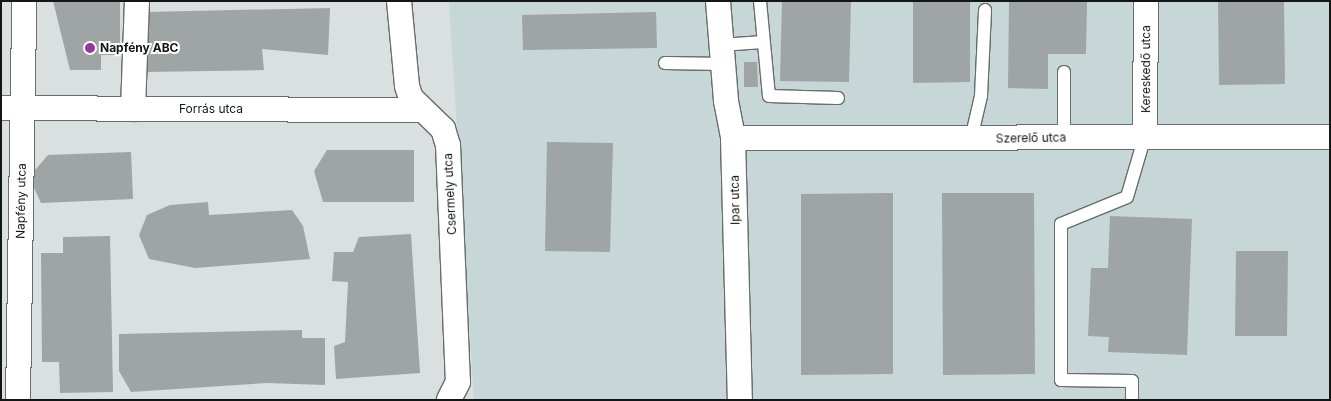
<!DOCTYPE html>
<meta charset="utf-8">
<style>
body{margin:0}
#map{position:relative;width:1331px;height:401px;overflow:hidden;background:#dadfe0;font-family:Inter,sans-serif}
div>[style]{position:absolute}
.built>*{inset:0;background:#c7d6d7}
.building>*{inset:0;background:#9fa4a5}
.roads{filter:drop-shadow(1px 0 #676c6c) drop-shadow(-1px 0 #676c6c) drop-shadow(0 1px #676c6c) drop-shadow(0 -1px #676c6c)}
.service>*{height:12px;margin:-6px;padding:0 6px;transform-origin:6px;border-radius:6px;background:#fff}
.minor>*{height:24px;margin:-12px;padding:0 12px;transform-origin:12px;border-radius:12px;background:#fff}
.dots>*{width:14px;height:14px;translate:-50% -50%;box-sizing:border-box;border:2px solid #fff;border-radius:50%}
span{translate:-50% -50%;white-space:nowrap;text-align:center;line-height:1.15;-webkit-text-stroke:4px #fff;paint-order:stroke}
.poi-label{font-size:12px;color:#141616;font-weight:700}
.left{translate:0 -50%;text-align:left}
.street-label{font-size:12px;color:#141616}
.frame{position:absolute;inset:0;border:2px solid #141616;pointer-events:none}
</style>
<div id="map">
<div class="built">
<div style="clip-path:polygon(449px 1px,1330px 1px,1330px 400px,474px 400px)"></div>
</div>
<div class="building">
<div style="clip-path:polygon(53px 1px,120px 1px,120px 55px,101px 55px,101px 70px,70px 70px)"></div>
<div style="clip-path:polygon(782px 1px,851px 1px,849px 82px,780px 81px)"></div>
<div style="clip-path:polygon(913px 1px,970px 1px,970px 82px,913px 83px)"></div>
<div style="clip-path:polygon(1009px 1px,1087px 1px,1086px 54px,1048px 54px,1048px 89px,1008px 88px)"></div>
<div style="clip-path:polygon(1218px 1px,1284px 1px,1285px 84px,1219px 85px)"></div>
<div style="clip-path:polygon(330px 8px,328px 55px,262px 49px,264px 70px,146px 72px,146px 12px)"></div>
<div style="clip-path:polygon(656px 12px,657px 48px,523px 50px,522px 15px)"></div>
<div style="clip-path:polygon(744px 62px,757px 62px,758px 87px,744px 87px)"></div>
<div style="clip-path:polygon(547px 142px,613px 143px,610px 252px,545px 251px)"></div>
<div style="clip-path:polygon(327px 150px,414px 150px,414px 202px,323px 202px,314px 171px)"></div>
<div style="clip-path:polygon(131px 152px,133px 199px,41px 203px,29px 177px,48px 155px)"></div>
<div style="clip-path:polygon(893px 193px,893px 374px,801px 375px,801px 194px)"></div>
<div style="clip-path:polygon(942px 193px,1034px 193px,1035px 374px,943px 375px)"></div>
<div style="clip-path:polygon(208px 202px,209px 215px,292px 210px,303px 226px,310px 259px,195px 268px,149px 259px,139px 235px,147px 215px,170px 205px)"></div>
<div style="clip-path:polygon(1110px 216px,1192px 219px,1187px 355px,1108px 352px,1109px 337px,1088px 336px,1091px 268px,1108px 268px)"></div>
<div style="clip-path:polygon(411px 234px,420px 373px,336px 379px,334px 346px,345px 342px,348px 282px,332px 281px,334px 252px,353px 252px,359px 237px)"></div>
<div style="clip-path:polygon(110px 236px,113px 392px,60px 393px,59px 362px,42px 362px,41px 253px,63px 253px,63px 237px)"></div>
<div style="clip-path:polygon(1236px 251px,1288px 251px,1287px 336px,1235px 336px)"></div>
<div style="clip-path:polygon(302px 330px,302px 338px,325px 338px,325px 385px,267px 383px,131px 392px,119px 371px,119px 334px)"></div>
</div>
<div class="roads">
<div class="service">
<div style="left:760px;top:1px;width:95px;rotate:84.6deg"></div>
<div style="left:769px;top:96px;width:69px;rotate:1.7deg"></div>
<div style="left:721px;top:45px;width:42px;rotate:-4.1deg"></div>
<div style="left:665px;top:63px;width:58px;rotate:1deg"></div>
<div style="left:1064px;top:72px;width:66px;rotate:90deg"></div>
<div style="left:971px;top:139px;width:44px;rotate:-76.9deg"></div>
<div style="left:981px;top:96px;width:86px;rotate:-87.3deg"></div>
<div style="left:1132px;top:400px;width:19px;rotate:-90deg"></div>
<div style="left:1132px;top:381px;width:71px;rotate:-179.2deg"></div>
<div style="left:1061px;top:380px;width:156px;rotate:-90deg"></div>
<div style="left:1061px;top:224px;width:71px;rotate:-22.2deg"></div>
<div style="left:1127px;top:197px;width:64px;rotate:-73.6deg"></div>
</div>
<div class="minor">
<div style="left:399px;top:1px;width:85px;rotate:84.6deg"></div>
<div style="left:407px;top:86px;width:13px;rotate:72deg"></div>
<div style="left:411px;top:98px;width:45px;rotate:44.1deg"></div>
<div style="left:443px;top:129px;width:17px;rotate:73deg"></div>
<div style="left:448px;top:145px;width:237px;rotate:87.6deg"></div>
<div style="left:458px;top:382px;width:20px;rotate:117deg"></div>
<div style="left:718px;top:1px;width:100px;rotate:85.4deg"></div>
<div style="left:726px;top:101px;width:38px;rotate:79deg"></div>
<div style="left:733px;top:138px;width:262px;rotate:88.5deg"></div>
<div style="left:1px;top:108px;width:421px;rotate:0.3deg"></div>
<div style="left:133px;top:109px;width:108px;rotate:-87.9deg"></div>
<div style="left:1145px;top:136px;width:135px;rotate:-89.6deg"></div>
<div style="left:733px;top:138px;width:597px;rotate:-0.1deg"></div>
<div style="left:18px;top:400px;width:399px;rotate:-89.1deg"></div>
</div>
</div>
<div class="dots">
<div style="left:90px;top:48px;background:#913aa7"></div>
</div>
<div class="poi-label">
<span class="left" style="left:100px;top:48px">Napfény ABC</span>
</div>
<div class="street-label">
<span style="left:1146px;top:69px;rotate:-90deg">Kereskedő utca</span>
<span style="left:211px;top:109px">Forrás utca</span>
<span style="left:1031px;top:138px;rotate:-1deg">Szerelő utca</span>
<span style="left:450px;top:194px;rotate:-93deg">Csermely utca</span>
<span style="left:735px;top:200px;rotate:-91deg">Ipar utca</span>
<span style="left:21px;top:201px;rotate:-89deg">Napfény utca</span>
</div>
<div class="frame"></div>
</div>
